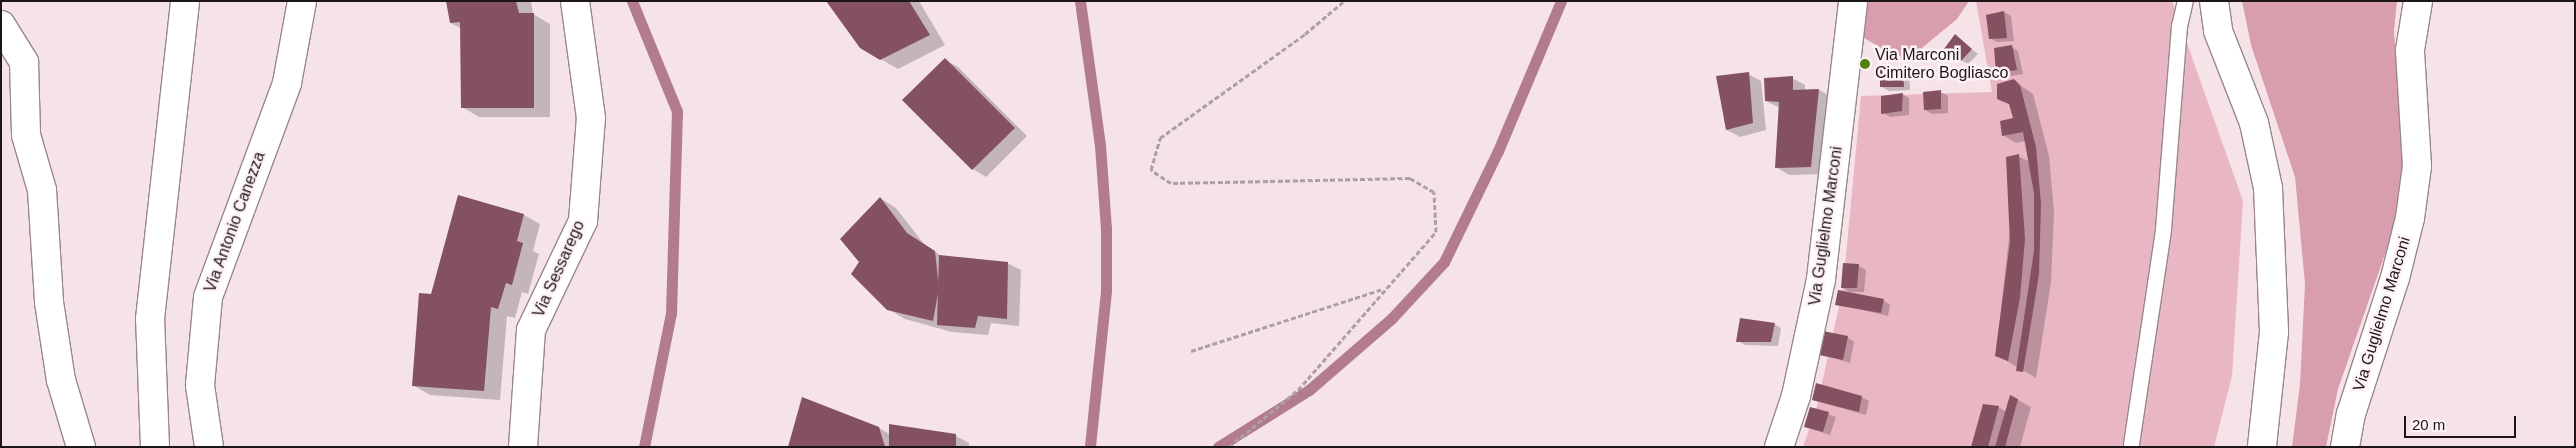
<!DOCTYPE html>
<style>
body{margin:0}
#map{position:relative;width:2576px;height:448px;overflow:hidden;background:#f6e3e7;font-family:Helvetica,sans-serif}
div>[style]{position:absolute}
.green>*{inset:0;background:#e9b6c3}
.forest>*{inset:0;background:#d89eae}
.shadow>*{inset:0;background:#0003}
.stream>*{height:11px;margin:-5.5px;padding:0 5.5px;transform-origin:5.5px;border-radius:5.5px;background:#b37c8c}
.building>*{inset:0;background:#845160}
.path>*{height:3px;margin-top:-1.5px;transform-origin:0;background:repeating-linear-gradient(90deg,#ae9fa2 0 5px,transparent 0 7.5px)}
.roads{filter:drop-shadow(1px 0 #98878b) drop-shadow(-1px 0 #98878b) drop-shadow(0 1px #98878b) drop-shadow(0 -1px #98878b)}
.lane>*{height:15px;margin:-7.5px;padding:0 7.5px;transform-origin:7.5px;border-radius:7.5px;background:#fff}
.street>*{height:28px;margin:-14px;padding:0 14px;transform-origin:14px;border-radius:14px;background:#fff}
.secondary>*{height:28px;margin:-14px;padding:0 14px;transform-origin:14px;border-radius:14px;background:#fff}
.dots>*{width:14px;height:14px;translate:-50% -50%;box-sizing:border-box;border:2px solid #fef2f5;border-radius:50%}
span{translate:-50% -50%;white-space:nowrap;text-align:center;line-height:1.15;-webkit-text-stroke:5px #fef2f5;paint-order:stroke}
.poi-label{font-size:16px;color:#1d1618}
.left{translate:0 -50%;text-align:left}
.street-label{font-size:16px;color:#1d1618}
.frame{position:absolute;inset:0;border:2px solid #1d1618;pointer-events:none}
.scale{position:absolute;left:2404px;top:416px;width:112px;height:22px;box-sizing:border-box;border:2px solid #1d1618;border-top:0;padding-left:6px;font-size:15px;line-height:18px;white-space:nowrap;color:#1d1618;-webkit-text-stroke:4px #fef2f5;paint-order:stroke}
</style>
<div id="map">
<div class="green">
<div style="clip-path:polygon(1976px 1px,2172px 1px,2243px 201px,2232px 376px,2214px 447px,1803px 447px,1817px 406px,1843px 288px,1861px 96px,1992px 92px)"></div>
</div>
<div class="forest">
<div style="clip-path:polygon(1865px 1px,1969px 1px,1957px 19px,1905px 62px,1859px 35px)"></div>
<div style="clip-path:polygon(2242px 1px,2397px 1px,2394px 30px,2404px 183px,2391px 237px,2338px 389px,2326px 447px,2292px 447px,2300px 384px,2305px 284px,2295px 177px,2251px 45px)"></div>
</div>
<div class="shadow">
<div style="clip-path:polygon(447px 1px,531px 1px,533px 14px,550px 24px,550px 117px,479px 117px,462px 107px,462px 29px,451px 23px)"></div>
<div style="clip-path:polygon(828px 1px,919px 1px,945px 45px,898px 69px,860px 47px)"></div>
<div style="clip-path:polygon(2004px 12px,2011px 16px,2014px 41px,1997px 42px,1990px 38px)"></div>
<div style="clip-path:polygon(1955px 36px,1978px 54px,1968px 64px,1961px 60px)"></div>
<div style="clip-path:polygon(2011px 47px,2018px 51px,2023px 74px,2004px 77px,1997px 72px)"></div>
<div style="clip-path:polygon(945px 60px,958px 67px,1027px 136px,986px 177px,973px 169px,904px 100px)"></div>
<div style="clip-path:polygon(1902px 69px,1909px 73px,1910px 90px,1889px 91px,1882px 87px)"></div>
<div style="clip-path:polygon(1748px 74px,1761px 81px,1766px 130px,1740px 137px,1727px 130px)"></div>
<div style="clip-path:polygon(1792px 78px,1805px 85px,1805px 90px,1819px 90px,1832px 97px,1824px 174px,1789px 175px,1776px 167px,1780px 108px,1766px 101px)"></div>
<div style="clip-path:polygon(2014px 81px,2033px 94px,2049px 156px,2054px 212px,2051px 282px,2036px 378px,1996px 355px,2018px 156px,2030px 162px,2026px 141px,2016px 143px,2003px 135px,2014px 119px,2011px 105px,1998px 98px)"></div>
<div style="clip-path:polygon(1941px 92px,1948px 96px,1948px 113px,1932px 114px,1925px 110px)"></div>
<div style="clip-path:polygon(1902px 94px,1909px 98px,1909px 115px,1890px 117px,1883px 113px)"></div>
<div style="clip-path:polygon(459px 197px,524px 215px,540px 224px,533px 251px,539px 254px,528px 294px,522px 292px,515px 318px,507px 316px,500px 400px,430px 395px,413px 385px,432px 295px)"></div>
<div style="clip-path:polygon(880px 198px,896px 208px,924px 244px,943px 257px,1007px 263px,1021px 270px,1019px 326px,991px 323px,988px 335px,952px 332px,905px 319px,888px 309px,860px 262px)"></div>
<div style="clip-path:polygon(1859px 266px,1866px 270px,1864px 292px,1849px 292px,1842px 287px)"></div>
<div style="clip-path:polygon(1883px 300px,1890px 305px,1888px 316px,1837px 304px)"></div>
<div style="clip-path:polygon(1774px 324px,1781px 328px,1778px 346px,1745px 345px,1738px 341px)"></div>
<div style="clip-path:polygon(1847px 337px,1854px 342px,1850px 363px,1820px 354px)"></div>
<div style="clip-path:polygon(1862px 397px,1869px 401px,1866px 415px,1813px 400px)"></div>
<div style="clip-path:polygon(2018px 400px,2031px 407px,2020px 447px,1972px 447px,1998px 407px,2007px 412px)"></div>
<div style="clip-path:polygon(1811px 408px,1836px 417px,1830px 435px,1806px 427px)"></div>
<div style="clip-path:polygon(879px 428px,891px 435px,956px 436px,969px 443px,969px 447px,789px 447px)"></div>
</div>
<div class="stream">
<div style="left:632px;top:1px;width:119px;rotate:67.8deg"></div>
<div style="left:677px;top:111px;width:202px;rotate:91.7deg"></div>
<div style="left:671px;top:313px;width:137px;rotate:101.4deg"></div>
<div style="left:1080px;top:1px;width:145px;rotate:82.1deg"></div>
<div style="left:1100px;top:145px;width:83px;rotate:85.9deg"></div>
<div style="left:1106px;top:228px;width:63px;rotate:90deg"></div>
<div style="left:1106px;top:291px;width:157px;rotate:95.9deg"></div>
<div style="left:1218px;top:447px;width:107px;rotate:-32.1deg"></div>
<div style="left:1309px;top:390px;width:110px;rotate:-40.9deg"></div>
<div style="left:1392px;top:318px;width:76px;rotate:-47.1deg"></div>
<div style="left:1444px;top:262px;width:123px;rotate:-64.1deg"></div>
<div style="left:1498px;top:151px;width:163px;rotate:-67.2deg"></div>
</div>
<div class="building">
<div style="clip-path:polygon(446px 1px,516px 1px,519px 13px,534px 13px,534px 108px,461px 108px,460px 22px,450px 23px)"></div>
<div style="clip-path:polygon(826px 1px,909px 1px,930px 35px,880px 60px,860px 48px)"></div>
<div style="clip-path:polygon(2004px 11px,2007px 38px,1989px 39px,1986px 15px)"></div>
<div style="clip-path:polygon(1955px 34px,1972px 49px,1961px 61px,1944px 49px)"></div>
<div style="clip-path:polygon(2012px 45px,2017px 70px,1996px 73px,1994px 48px)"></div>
<div style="clip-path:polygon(945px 58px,1015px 128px,972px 170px,902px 100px)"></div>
<div style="clip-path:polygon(1903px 67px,1904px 87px,1880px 87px,1880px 69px)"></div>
<div style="clip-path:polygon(1749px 72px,1753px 123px,1726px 130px,1716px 76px)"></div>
<div style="clip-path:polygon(1793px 76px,1793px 90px,1819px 89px,1811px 167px,1775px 168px,1779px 102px,1765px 101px,1764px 78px)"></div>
<div style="clip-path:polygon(2014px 79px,2020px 85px,2036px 147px,2041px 204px,2039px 274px,2023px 372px,2016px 371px,2034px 251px,2034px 193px,2023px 132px,2002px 136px,2000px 121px,2013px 118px,2009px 104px,1997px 99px,1997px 84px)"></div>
<div style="clip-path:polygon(1941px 90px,1941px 109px,1924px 110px,1923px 92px)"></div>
<div style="clip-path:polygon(1903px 93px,1902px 111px,1881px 114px,1881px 96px)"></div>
<div style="clip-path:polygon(2019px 154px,2025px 239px,2020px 298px,2008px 361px,1995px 356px,2010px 242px,2006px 157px)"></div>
<div style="clip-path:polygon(458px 195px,524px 214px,517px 241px,523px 243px,512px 285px,506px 283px,498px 309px,491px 307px,484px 391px,412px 386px,419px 293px,431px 294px)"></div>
<div style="clip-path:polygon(880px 197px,907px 233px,935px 251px,939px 288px,933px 321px,887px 310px,851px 274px,859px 262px,840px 239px)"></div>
<div style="clip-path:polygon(939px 255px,1008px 262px,1007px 319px,978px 316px,975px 328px,937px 325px)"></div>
<div style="clip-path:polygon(1843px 263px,1859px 264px,1857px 288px,1841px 288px)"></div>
<div style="clip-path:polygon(1838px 290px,1884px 299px,1881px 313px,1835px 305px)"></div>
<div style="clip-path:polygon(1740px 318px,1775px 323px,1771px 342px,1736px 342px)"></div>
<div style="clip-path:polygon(1823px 331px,1848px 336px,1843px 360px,1819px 355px)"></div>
<div style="clip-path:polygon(1816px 383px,1862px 396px,1859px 412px,1812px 400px)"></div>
<div style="clip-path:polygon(2010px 395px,2018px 399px,2005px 447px,1995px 447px)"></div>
<div style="clip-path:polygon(802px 397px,879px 427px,885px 447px,788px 447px)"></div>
<div style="clip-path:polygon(1983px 404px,1999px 406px,1988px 447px,1971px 447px)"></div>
<div style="clip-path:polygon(1810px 407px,1829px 412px,1823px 432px,1804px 427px)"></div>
<div style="clip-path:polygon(889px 424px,956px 434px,956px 447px,889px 447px)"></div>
</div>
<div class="path">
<div style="left:1191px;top:351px;width:202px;rotate:-17.9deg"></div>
<div style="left:1229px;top:447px;width:89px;rotate:-39.6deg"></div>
<div style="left:1298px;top:390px;width:210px;rotate:-48.9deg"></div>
<div style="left:1436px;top:232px;width:40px;rotate:-92.9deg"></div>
<div style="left:1434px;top:192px;width:28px;rotate:-150deg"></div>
<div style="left:1410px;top:178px;width:239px;rotate:178.8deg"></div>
<div style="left:1171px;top:183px;width:24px;rotate:-147deg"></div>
<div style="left:1151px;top:170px;width:33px;rotate:-74deg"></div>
<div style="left:1160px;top:138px;width:178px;rotate:-35.6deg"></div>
<div style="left:1305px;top:34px;width:51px;rotate:-40.2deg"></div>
</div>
<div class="roads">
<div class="lane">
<div style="left:2131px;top:444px;width:217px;rotate:-81.5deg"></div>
<div style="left:2163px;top:229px;width:204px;rotate:-85.5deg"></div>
<div style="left:2179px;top:26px;width:26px;rotate:-77deg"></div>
</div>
<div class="street">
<div style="left:1px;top:25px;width:44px;rotate:58.1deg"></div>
<div style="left:24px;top:62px;width:73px;rotate:88.4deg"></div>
<div style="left:26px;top:135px;width:57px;rotate:73.8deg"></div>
<div style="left:42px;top:190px;width:112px;rotate:86.4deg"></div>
<div style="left:49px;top:302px;width:79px;rotate:81.3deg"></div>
<div style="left:61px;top:380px;width:70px;rotate:73.4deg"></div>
</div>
<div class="secondary">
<div style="left:2214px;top:1px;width:30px;rotate:82deg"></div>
<div style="left:2218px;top:31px;width:99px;rotate:68.6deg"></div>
<div style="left:2254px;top:123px;width:66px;rotate:77.8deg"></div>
<div style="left:2268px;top:188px;width:144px;rotate:87.6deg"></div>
<div style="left:2274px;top:332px;width:116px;rotate:96deg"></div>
<div style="left:155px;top:447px;width:128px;rotate:-92.2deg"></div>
<div style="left:150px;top:319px;width:320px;rotate:-83.7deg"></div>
<div style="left:209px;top:447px;width:63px;rotate:-98.3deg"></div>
<div style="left:200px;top:385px;width:88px;rotate:-84.8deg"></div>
<div style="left:208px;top:297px;width:228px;rotate:-69.7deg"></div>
<div style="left:287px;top:83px;width:83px;rotate:-79.6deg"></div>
<div style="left:523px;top:447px;width:117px;rotate:-86.1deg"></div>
<div style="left:531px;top:330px;width:121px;rotate:-64.5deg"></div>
<div style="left:583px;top:221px;width:103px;rotate:-85.6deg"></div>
<div style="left:591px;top:118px;width:118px;rotate:-97.8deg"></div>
<div style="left:1779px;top:447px;width:54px;rotate:-71.6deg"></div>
<div style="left:1796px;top:396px;width:120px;rotate:-77.9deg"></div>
<div style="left:1821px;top:279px;width:280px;rotate:-83.4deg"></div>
<div style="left:2345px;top:447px;width:34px;rotate:-80deg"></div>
<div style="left:2351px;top:414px;width:143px;rotate:-72.1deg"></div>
<div style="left:2395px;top:278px;width:62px;rotate:-76deg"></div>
<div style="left:2410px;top:218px;width:52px;rotate:-82.3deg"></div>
<div style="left:2417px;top:166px;width:116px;rotate:-93.5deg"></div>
<div style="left:2410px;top:50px;width:50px;rotate:-80.7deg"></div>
</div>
</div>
<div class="dots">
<div style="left:1865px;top:64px;background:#508111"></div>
</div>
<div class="poi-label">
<span class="left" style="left:1875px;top:64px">Via Marconi<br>Cimitero Bogliasco</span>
</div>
<div class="street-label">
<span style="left:235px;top:222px;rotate:-70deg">Via Antonio Canezza</span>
<span style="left:1826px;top:226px;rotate:-82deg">Via Guglielmo Marconi</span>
<span style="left:559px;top:269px;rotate:-66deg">Via Sessarego</span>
<span style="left:2382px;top:314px;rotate:-73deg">Via Guglielmo Marconi</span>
</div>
<div class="frame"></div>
<div class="scale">20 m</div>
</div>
